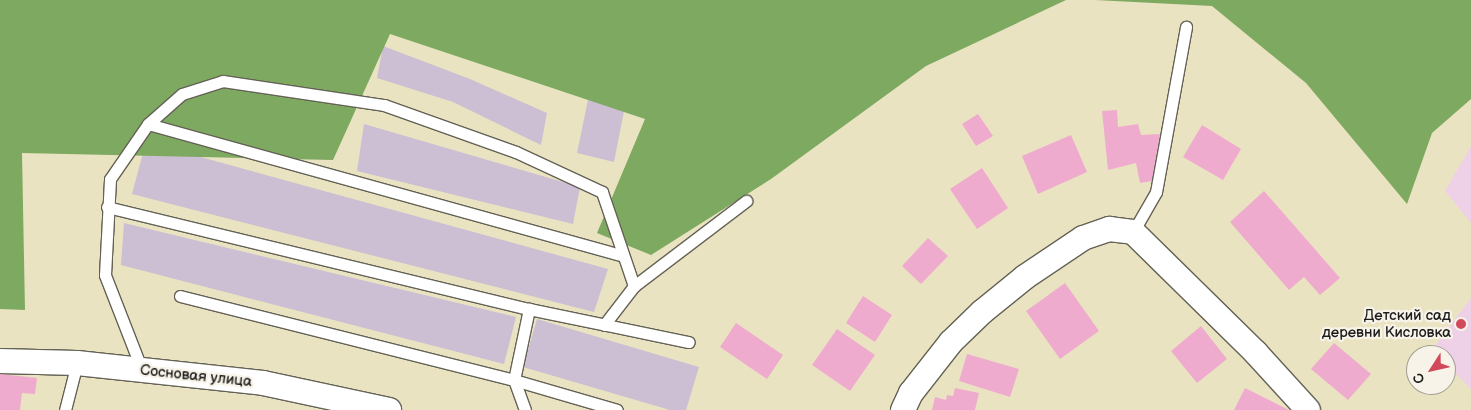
<!DOCTYPE html>
<meta charset="utf-8">
<style>
body{margin:0}
#map{position:relative;width:1471px;height:410px;overflow:hidden;background:#eae3c1;font-family:"Balsamiq Sans",sans-serif}
div>[style]{position:absolute}
.built>*{inset:0;background:#eed0e7}
.industrial>*{inset:0;background:#ccbed3}
.forest>*{inset:0;background:#7ea960}
.building>*{inset:0;background:#efabce}
.roads{filter:drop-shadow(1px 0 #646256) drop-shadow(-1px 0 #646256) drop-shadow(0 1px #646256) drop-shadow(0 -1px #646256)}
.service>*{height:11px;margin:-5.5px;padding:0 5.5px;transform-origin:5.5px;border-radius:5.5px;background:#fff}
.minor>*{height:24px;margin:-12px;padding:0 12px;transform-origin:12px;border-radius:12px;background:#fff}
.dots>*{width:14px;height:14px;translate:-50% -50%;box-sizing:border-box;border:2px solid #f7f3e8;border-radius:50%}
span{translate:-50% -50%;white-space:nowrap;text-align:center;line-height:1.15;-webkit-text-stroke:4.5px #f7f3e8;paint-order:stroke}
.poi-label{font-size:15px;color:#1c1c1c}
.right{translate:-100% -50%;text-align:right}
.street-label{font-size:15px;color:#1c1c1c}
.north{position:absolute;left:1406px;top:345px;width:50px;height:50px;box-sizing:border-box;background:#f7f3e8;border:1px solid #9f9d96;border-radius:50%;rotate:235deg;font-size:14px;font-weight:700;line-height:20px;text-align:center;color:#1c1c1c}
.north::after{content:'';display:block;margin:auto;width:18px;height:22px;background:#d1495b;clip-path:polygon(50% 0,100% 100%,50% 72%,0 100%)}
</style>
<div id="map">
<div class="built">
<div style="clip-path:polygon(1471px 146px,1471px 223px,1445px 191px)"></div>
<div style="clip-path:polygon(1471px 298px,1471px 389px,1446px 364px,1446px 355px,1437px 355px,1432px 350px)"></div>
</div>
<div class="industrial">
<div style="clip-path:polygon(601px 37px,636px 50px,614px 162px,577px 153px)"></div>
<div style="clip-path:polygon(383px 46px,470px 79px,547px 113px,541px 145px,453px 102px,377px 78px)"></div>
<div style="clip-path:polygon(364px 124px,580px 187px,573px 224px,357px 171px)"></div>
<div style="clip-path:polygon(146px 142px,608px 269px,594px 312px,132px 194px)"></div>
<div style="clip-path:polygon(124px 223px,516px 317px,504px 364px,121px 265px)"></div>
<div style="clip-path:polygon(537px 319px,699px 367px,686px 410px,670px 410px,523px 367px)"></div>
</div>
<div class="forest">
<div style="clip-path:polygon(0 0,1066px 0,926px 66px,771px 179px,651px 255px,597px 233px,645px 119px,390px 34px,333px 160px,22px 153px,25px 310px,0 309px)"></div>
<div style="clip-path:polygon(1095px 0,1471px 0,1471px 99px,1432px 133px,1407px 204px,1306px 83px,1212px 6px)"></div>
</div>
<div class="building">
<div style="clip-path:polygon(1117px 110px,1118px 127px,1138px 124px,1141px 135px,1160px 134px,1152px 181px,1140px 183px,1136px 163px,1108px 170px,1102px 111px)"></div>
<div style="clip-path:polygon(978px 114px,993px 136px,976px 146px,962px 124px)"></div>
<div style="clip-path:polygon(1202px 125px,1241px 149px,1223px 180px,1183px 157px)"></div>
<div style="clip-path:polygon(1071px 135px,1087px 172px,1038px 194px,1022px 156px)"></div>
<div style="clip-path:polygon(982px 168px,1008px 208px,977px 229px,950px 189px)"></div>
<div style="clip-path:polygon(1264px 191px,1340px 278px,1320px 295px,1304px 277px,1289px 290px,1230px 222px)"></div>
<div style="clip-path:polygon(928px 238px,948px 256px,921px 284px,902px 266px)"></div>
<div style="clip-path:polygon(1065px 283px,1099px 331px,1060px 359px,1026px 311px)"></div>
<div style="clip-path:polygon(863px 296px,892px 315px,875px 342px,846px 323px)"></div>
<div style="clip-path:polygon(736px 323px,783px 355px,767px 379px,720px 347px)"></div>
<div style="clip-path:polygon(1201px 326px,1227px 359px,1197px 383px,1171px 351px)"></div>
<div style="clip-path:polygon(837px 329px,875px 355px,850px 391px,812px 365px)"></div>
<div style="clip-path:polygon(1334px 343px,1371px 374px,1348px 400px,1311px 369px)"></div>
<div style="clip-path:polygon(967px 354px,1019px 369px,1010px 397px,959px 381px)"></div>
<div style="clip-path:polygon(0 374px,37px 378px,35px 394px,22px 393px,20px 410px,0 410px)"></div>
<div style="clip-path:polygon(955px 388px,979px 393px,975px 410px,932px 410px,935px 397px,946px 400px,947px 395px,953px 396px)"></div>
<div style="clip-path:polygon(1245px 388px,1289px 410px,1234px 410px)"></div>
</div>
<div class="roads">
<div class="service">
<div style="left:148px;top:124px;width:491px;rotate:15.5deg"></div>
<div style="left:107px;top:207px;width:434px;rotate:13.6deg"></div>
<div style="left:529px;top:309px;width:163px;rotate:11.7deg"></div>
<div style="left:1133px;top:232px;width:46px;rotate:-60.1deg"></div>
<div style="left:1156px;top:192px;width:168px;rotate:-79.7deg"></div>
<div style="left:180px;top:296px;width:344px;rotate:14.1deg"></div>
<div style="left:514px;top:380px;width:107px;rotate:16.2deg"></div>
<div style="left:604px;top:325px;width:49px;rotate:-52.4deg"></div>
<div style="left:634px;top:286px;width:141px;rotate:-37.2deg"></div>
<div style="left:142px;top:370px;width:102px;rotate:-111.3deg"></div>
<div style="left:105px;top:275px;width:96px;rotate:-87deg"></div>
<div style="left:110px;top:179px;width:67px;rotate:-55.4deg"></div>
<div style="left:148px;top:124px;width:45px;rotate:-41.4deg"></div>
<div style="left:182px;top:94px;width:43px;rotate:-17.6deg"></div>
<div style="left:223px;top:81px;width:163px;rotate:8.5deg"></div>
<div style="left:384px;top:105px;width:140px;rotate:19.6deg"></div>
<div style="left:516px;top:152px;width:95px;rotate:24.9deg"></div>
<div style="left:602px;top:192px;width:99px;rotate:71.2deg"></div>
<div style="left:65px;top:410px;width:49px;rotate:-75.7deg"></div>
<div style="left:525px;top:410px;width:32px;rotate:-110deg"></div>
<div style="left:514px;top:380px;width:73px;rotate:-78.1deg"></div>
</div>
<div class="minor">
<div style="left:0;top:361px;width:77px;rotate:1.5deg"></div>
<div style="left:77px;top:363px;width:187px;rotate:6.1deg"></div>
<div style="left:263px;top:383px;width:129px;rotate:12.1deg"></div>
<div style="left:903px;top:410px;width:19px;rotate:-65deg"></div>
<div style="left:911px;top:393px;width:65px;rotate:-51.9deg"></div>
<div style="left:951px;top:342px;width:43px;rotate:-44.1deg"></div>
<div style="left:982px;top:312px;width:55px;rotate:-39.1deg"></div>
<div style="left:1025px;top:277px;width:70px;rotate:-33.9deg"></div>
<div style="left:1083px;top:238px;width:28px;rotate:-19deg"></div>
<div style="left:1109px;top:229px;width:24px;rotate:7deg"></div>
<div style="left:1133px;top:232px;width:173px;rotate:44.5deg"></div>
<div style="left:1256px;top:353px;width:77px;rotate:47.6deg"></div>
</div>
</div>
<div class="dots">
<div style="left:1461px;top:324px;background:#d1495b"></div>
</div>
<div class="poi-label">
<span class="right" style="left:1451px;top:324px">Детский сад<br>деревни Кисловка</span>
</div>
<div class="street-label">
<span style="left:196px;top:376px;rotate:6deg">Сосновая улица</span>
</div>
<div class="north">С</div>
</div>
